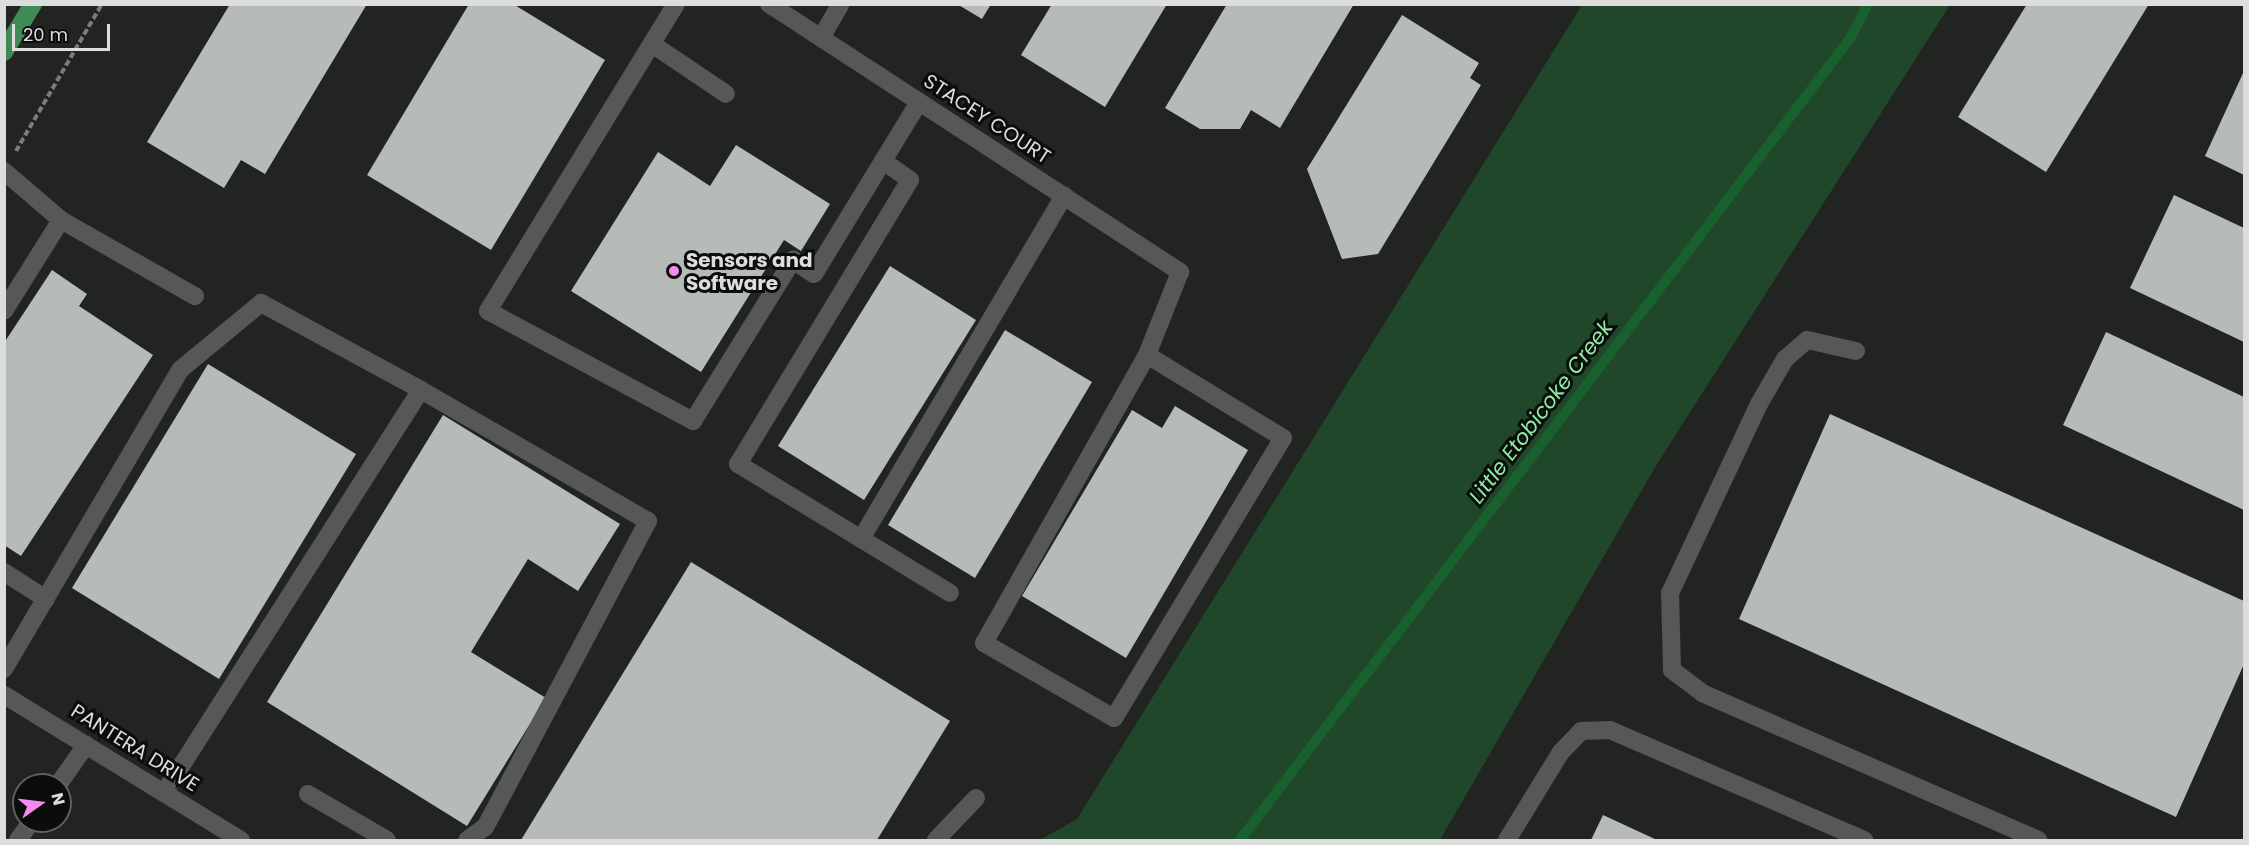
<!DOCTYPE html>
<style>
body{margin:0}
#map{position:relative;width:2249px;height:845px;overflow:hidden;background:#212421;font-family:Poppins,sans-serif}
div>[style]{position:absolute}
.green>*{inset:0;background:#204729}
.stream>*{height:10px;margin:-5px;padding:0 5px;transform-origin:5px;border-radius:5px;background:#19602f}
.building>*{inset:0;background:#b7bbb8}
.path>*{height:4px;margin-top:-2px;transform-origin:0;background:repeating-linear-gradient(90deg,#7a7c7a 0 6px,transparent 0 9px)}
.minor>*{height:18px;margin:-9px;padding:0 9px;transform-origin:9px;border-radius:9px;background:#555855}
.major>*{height:18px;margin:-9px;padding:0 9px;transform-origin:9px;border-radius:9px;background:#3f8a56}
.dots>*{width:16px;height:16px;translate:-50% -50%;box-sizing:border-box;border:3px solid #0b0d0c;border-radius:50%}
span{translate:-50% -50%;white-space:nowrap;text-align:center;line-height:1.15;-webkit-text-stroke:6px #0b0d0c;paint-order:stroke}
.street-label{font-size:20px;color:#dcdddc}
.poi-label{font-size:20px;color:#dcdddc;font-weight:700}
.left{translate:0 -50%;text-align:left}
.water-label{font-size:21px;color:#8feca2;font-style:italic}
.frame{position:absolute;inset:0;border:6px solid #dcdddc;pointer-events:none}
.north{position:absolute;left:12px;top:773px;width:60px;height:60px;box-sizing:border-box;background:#0b0d0c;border:2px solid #5f605f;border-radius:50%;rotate:76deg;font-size:16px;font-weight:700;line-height:24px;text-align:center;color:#dcdddc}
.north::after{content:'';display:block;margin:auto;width:21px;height:27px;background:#f589ee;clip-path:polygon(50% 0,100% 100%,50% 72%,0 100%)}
.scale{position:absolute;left:12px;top:24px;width:98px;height:27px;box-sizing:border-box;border:3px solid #dcdddc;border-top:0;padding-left:8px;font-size:18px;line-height:21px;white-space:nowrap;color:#dcdddc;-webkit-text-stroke:4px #0b0d0c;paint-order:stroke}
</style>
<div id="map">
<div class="green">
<div style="clip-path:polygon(1582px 5px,1950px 5px,1657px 464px,1440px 840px,1040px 840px,1077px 819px)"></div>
</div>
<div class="stream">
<div style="left:1240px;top:840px;width:1009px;rotate:-52.73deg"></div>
<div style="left:1851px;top:37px;width:37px;rotate:-63deg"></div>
</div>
<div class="building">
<div style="clip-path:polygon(230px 4px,367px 4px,265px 174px,241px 160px,224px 188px,147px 142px)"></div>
<div style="clip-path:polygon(469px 4px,513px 4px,605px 60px,491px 250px,367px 175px)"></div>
<div style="clip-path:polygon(957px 4px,991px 4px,982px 19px)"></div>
<div style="clip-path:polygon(1052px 4px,1167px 4px,1105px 107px,1021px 55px)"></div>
<div style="clip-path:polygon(1227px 4px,1354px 4px,1280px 128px,1251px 110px,1240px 129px,1200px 129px,1165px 108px)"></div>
<div style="clip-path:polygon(2027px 4px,2149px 4px,2046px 172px,1958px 117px)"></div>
<div style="clip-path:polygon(1402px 15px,1479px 63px,1470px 78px,1481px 85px,1378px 254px,1342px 259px,1307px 169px)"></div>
<div style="clip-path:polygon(2244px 71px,2244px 175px,2205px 156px)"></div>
<div style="clip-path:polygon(736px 145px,830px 204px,801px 251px,784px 240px,701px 372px,571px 291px,658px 152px,710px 186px)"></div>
<div style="clip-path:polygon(2174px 195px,2244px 228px,2244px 342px,2130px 288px)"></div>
<div style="clip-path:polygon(890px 266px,976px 320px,864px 500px,778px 446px)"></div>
<div style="clip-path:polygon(52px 270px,87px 294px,79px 306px,153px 355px,21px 556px,4px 545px,4px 343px)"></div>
<div style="clip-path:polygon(1005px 330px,1092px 382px,975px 578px,888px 525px)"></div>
<div style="clip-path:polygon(2106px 332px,2244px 397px,2244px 510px,2063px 425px)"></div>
<div style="clip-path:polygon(208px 364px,356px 454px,219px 679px,72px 588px)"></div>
<div style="clip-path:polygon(1175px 406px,1248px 450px,1126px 658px,1022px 596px,1132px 410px,1162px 428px)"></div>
<div style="clip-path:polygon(1830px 414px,2244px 601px,2244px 664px,2176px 817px,1739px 619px)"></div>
<div style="clip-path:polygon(443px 415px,620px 524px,578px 591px,528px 559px,471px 652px,546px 698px,467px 826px,267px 702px)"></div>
<div style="clip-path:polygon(691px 562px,950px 721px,877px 840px,521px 840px)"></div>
<div style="clip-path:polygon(1603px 815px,1657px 840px,1591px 840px)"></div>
</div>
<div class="path">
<div style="left:16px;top:151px;width:170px;rotate:-59.7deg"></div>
</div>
<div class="minor">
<div style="left:676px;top:4px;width:360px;rotate:121.5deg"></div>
<div style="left:488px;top:311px;width:233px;rotate:28.2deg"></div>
<div style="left:693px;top:421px;width:190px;rotate:-58.2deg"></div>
<div style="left:793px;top:260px;width:25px;rotate:34deg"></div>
<div style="left:814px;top:274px;width:202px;rotate:-58.6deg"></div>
<div style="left:769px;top:4px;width:491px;rotate:33.1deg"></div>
<div style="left:1180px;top:272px;width:89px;rotate:111.7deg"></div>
<div style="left:1147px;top:355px;width:331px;rotate:119.5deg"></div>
<div style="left:984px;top:643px;width:150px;rotate:30deg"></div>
<div style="left:1114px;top:718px;width:327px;rotate:-58.9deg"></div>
<div style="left:1283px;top:438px;width:159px;rotate:-148.6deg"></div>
<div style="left:821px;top:38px;width:39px;rotate:-60deg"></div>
<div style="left:652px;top:44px;width:89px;rotate:34deg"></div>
<div style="left:883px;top:161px;width:33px;rotate:35deg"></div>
<div style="left:910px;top:180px;width:332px;rotate:121.2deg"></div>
<div style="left:738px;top:464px;width:248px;rotate:31.3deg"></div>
<div style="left:4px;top:171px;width:75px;rotate:40.7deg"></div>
<div style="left:61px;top:220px;width:107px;rotate:122.1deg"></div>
<div style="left:61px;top:220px;width:154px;rotate:29.6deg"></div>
<div style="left:1856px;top:351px;width:50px;rotate:-167.3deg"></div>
<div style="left:1807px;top:340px;width:29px;rotate:139deg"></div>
<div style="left:1785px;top:359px;width:52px;rotate:120deg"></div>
<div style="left:1759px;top:404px;width:209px;rotate:115.2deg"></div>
<div style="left:1670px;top:593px;width:77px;rotate:88.5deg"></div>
<div style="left:1672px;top:670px;width:38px;rotate:37deg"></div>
<div style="left:1702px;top:693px;width:367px;rotate:23.6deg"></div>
<div style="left:861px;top:539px;width:399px;rotate:-59.4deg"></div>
<div style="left:4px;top:572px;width:50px;rotate:32.7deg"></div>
<div style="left:4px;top:669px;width:348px;rotate:-59.5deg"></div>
<div style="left:181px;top:369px;width:104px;rotate:-39.5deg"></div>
<div style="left:261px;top:303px;width:182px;rotate:28.5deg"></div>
<div style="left:4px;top:695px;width:278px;rotate:31.5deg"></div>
<div style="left:58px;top:785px;width:49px;rotate:-55deg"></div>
<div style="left:164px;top:793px;width:478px;rotate:-57.5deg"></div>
<div style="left:421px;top:390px;width:262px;rotate:30deg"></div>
<div style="left:648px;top:521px;width:347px;rotate:118deg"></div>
<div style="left:485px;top:827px;width:22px;rotate:144deg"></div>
<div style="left:308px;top:794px;width:91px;rotate:30.2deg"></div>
<div style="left:18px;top:840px;width:24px;rotate:-54deg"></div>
<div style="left:936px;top:840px;width:58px;rotate:-46.4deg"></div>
<div style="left:1507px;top:840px;width:103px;rotate:-58.5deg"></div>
<div style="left:1561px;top:752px;width:29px;rotate:-46deg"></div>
<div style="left:1581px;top:731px;width:29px;rotate:-2deg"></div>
<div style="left:1610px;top:730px;width:277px;rotate:23.4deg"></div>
</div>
<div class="major">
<div style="left:4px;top:52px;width:56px;rotate:-58.9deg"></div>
</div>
<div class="dots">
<div style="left:674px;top:271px;background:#f589ee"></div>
</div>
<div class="street-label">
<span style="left:987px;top:119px;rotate:33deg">STACEY COURT</span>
<span style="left:135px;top:748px;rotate:32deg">PANTERA DRIVE</span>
</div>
<div class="poi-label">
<span class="left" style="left:686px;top:272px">Sensors and<br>Software</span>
</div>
<div class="water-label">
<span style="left:1541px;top:412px;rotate:-53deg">Little Etobicoke Creek</span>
</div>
<div class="frame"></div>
<div class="north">N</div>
<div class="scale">20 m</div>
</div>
